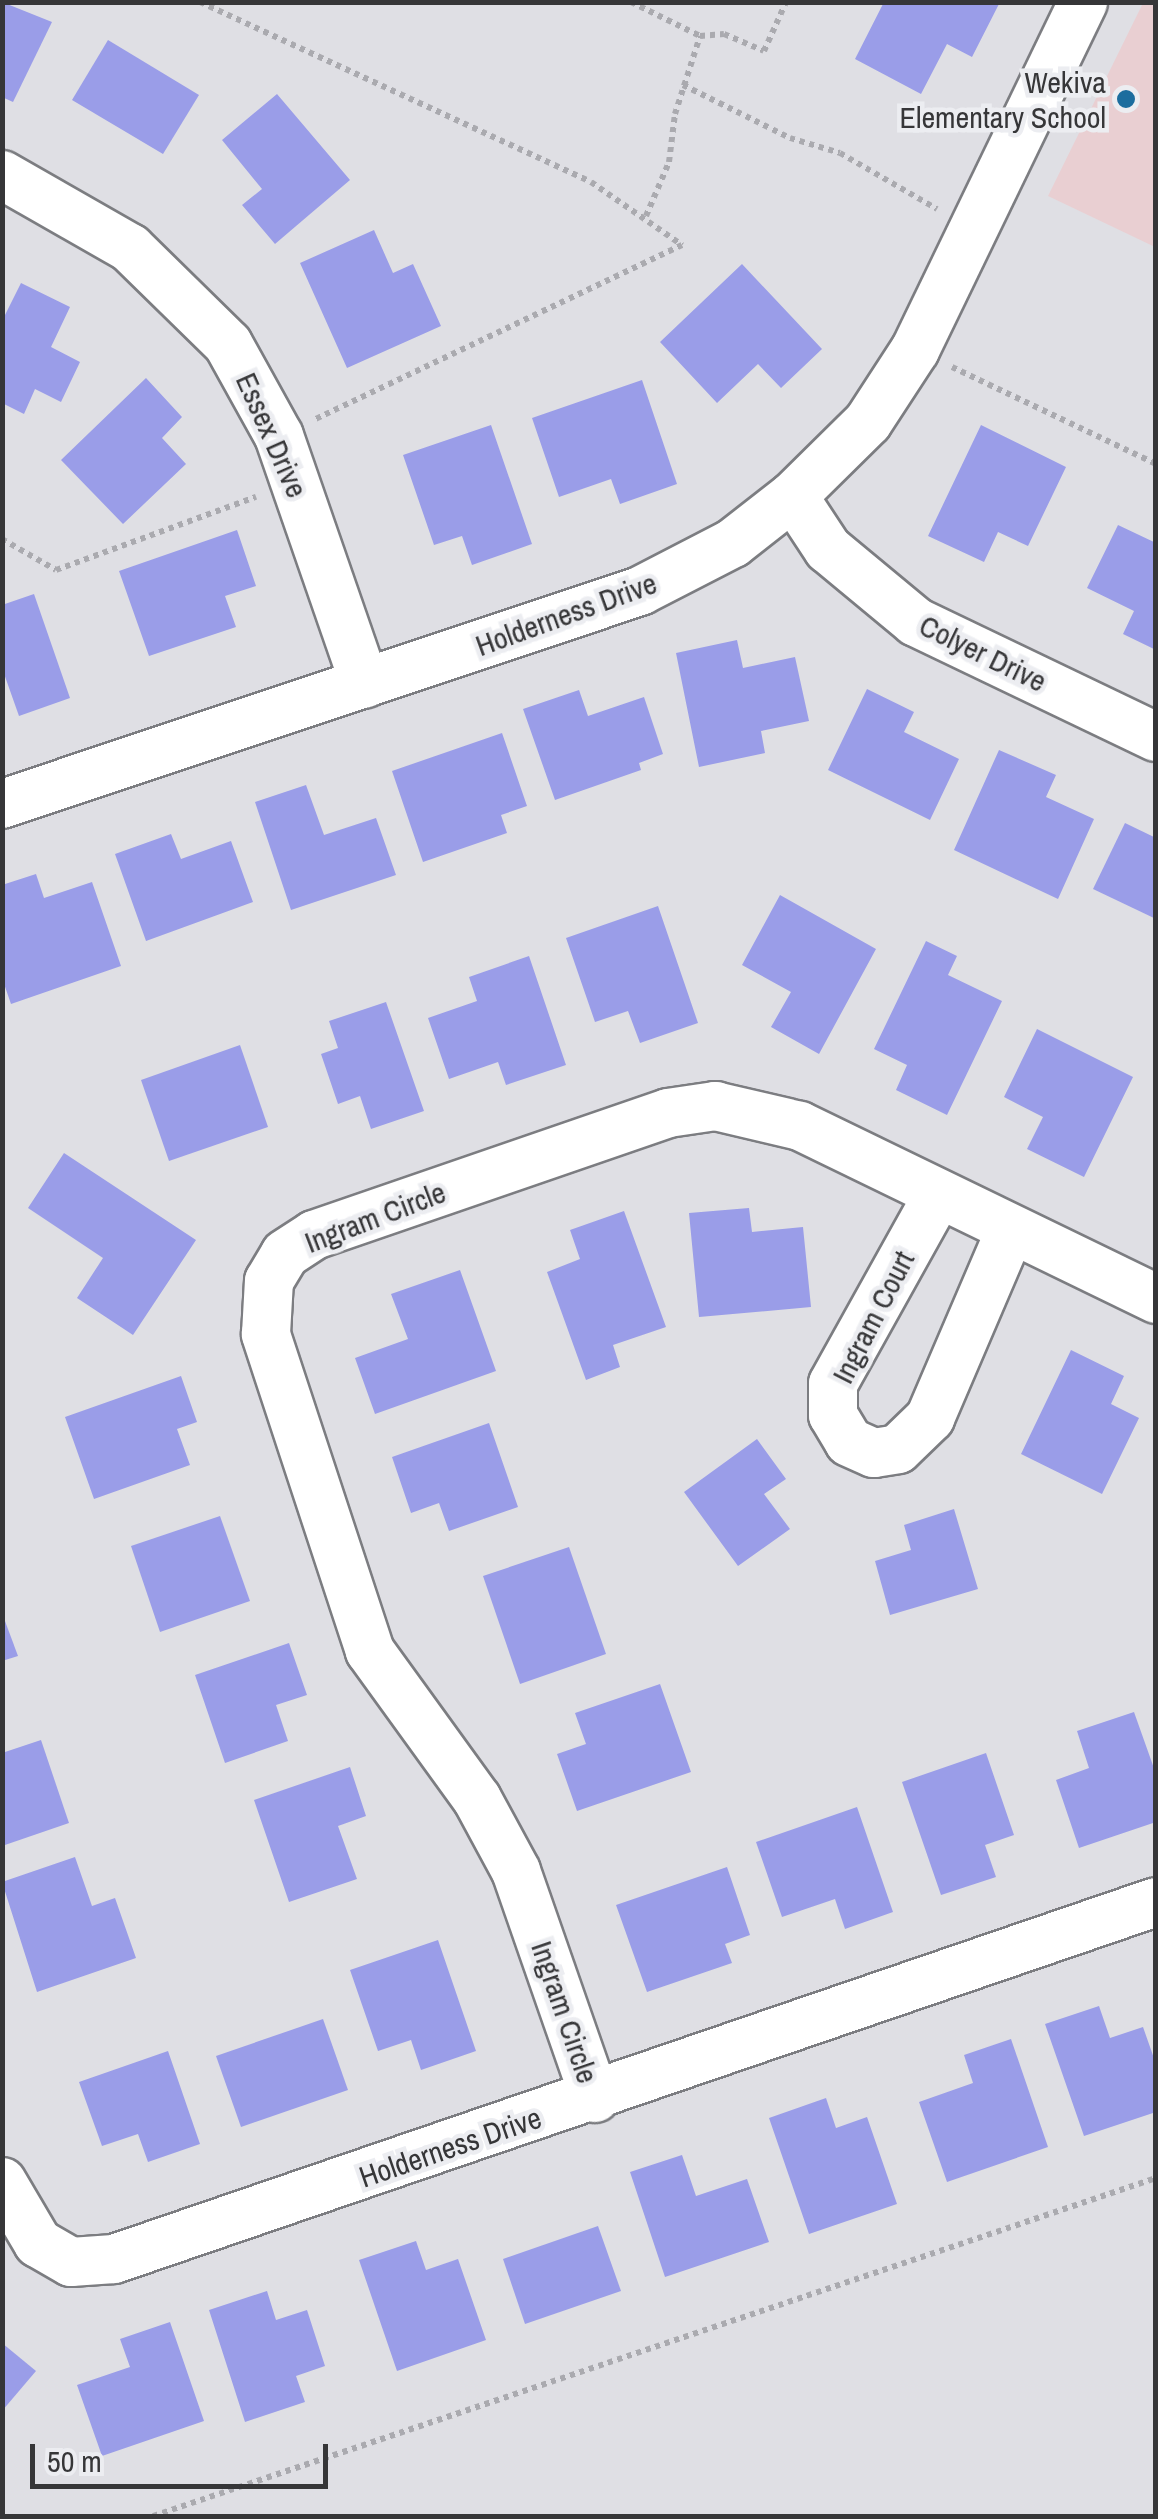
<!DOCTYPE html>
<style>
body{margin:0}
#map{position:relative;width:1158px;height:2519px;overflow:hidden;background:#dfdfe4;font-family:"Archivo Narrow",sans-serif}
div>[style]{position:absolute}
.education>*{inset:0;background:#e9cfd2}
.building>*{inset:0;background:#9a9de8}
.path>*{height:6px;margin-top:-3px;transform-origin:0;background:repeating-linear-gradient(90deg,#aaaaaf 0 5px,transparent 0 10px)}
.roads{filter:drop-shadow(2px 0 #7c7d81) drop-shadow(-2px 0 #7c7d81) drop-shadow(0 2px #7c7d81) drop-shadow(0 -2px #7c7d81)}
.minor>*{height:48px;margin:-24px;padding:0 24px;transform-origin:24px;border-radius:24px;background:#fff}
.dots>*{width:28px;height:28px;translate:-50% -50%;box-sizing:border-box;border:5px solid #ecedf1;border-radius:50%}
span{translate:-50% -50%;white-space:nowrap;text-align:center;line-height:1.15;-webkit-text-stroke:9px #ecedf1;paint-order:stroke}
.poi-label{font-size:30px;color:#363638}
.right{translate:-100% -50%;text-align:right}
.street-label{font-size:30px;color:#363638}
.frame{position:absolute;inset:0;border:5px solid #363638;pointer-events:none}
.scale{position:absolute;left:30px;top:2444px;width:298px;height:45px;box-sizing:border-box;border:5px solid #363638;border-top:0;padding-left:12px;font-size:30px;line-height:35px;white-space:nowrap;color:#363638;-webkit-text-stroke:8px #ecedf1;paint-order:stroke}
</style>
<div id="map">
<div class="education">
<div style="clip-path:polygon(1143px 3px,1155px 3px,1155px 247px,1048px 196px)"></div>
</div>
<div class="building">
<div style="clip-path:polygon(2px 2px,52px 22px,13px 102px,2px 97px)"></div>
<div style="clip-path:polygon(884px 2px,1000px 2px,972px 57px,947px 44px,921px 94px,855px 59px)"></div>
<div style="clip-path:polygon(108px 40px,199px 95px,163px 154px,72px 100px)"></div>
<div style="clip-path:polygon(277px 94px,350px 180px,275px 244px,242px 205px,262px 189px,222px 140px)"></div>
<div style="clip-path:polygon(374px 230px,393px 273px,413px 264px,441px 326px,347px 368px,300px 263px)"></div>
<div style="clip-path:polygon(742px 264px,822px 349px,781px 388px,758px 364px,717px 403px,660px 342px)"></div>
<div style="clip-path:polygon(21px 283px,70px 307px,51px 347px,80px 362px,61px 402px,35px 389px,24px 414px,2px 403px,2px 321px)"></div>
<div style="clip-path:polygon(146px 378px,182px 417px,162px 438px,186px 464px,123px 524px,61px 460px)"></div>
<div style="clip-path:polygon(642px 380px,677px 484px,620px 504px,611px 479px,559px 497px,532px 418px)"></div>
<div style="clip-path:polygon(491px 425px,532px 544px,472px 565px,462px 536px,434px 545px,403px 455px)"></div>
<div style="clip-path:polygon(981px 425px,1066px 467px,1028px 546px,998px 532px,984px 562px,928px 536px)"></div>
<div style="clip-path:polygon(1118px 525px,1156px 543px,1156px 650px,1123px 634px,1134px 611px,1087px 588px)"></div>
<div style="clip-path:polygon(237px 530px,256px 586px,225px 596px,236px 627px,149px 656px,119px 571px)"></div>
<div style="clip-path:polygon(34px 594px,70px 698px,19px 716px,2px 668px,2px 605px)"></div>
<div style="clip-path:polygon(737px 640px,743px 668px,795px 657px,809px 721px,761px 731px,765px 753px,699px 767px,676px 653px)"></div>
<div style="clip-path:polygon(867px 689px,914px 712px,904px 732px,959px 759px,930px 820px,828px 770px)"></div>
<div style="clip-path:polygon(579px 690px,588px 716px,644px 697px,663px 754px,639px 763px,641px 770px,555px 800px,523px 709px)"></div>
<div style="clip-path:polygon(502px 733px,527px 806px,501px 815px,507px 833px,423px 862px,392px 771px)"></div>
<div style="clip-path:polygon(999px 750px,1056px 775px,1046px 797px,1094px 819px,1058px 899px,954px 850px)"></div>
<div style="clip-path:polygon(306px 785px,324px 835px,376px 818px,396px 875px,291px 910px,255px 802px)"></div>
<div style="clip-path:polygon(1125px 823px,1156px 838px,1156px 919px,1093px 889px)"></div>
<div style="clip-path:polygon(171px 834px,181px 859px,231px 841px,253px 902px,146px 941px,115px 854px)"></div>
<div style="clip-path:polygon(36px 874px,44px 898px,92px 882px,121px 966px,11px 1004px,2px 978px,2px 885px)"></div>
<div style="clip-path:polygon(780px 895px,876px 949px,819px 1054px,771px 1027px,791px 992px,742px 965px)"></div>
<div style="clip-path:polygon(658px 906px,698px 1023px,640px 1043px,628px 1011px,595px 1022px,566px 938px)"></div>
<div style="clip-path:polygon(926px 941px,957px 956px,948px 975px,1002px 1001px,947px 1115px,896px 1090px,907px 1065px,874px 1049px)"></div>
<div style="clip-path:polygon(529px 956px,566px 1065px,506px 1085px,498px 1062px,449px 1079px,428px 1018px,477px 1001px,469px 977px)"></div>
<div style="clip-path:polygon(386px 1002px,424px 1111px,371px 1129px,360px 1096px,338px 1104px,321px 1054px,338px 1048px,329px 1021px)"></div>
<div style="clip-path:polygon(1037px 1029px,1133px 1077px,1084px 1177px,1027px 1149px,1043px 1117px,1004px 1097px)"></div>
<div style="clip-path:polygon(240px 1045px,268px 1127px,169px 1161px,141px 1080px)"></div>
<div style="clip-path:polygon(64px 1153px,196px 1240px,133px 1335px,77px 1298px,103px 1258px,28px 1208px)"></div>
<div style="clip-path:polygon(749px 1208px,752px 1232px,803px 1227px,811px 1307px,699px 1317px,689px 1213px)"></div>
<div style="clip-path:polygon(624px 1211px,666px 1327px,613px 1345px,620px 1367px,586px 1380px,547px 1272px,580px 1259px,570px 1230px)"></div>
<div style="clip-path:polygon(460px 1270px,496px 1371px,375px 1414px,355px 1358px,408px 1339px,391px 1294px)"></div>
<div style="clip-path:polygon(1071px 1350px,1124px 1376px,1111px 1404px,1139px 1418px,1102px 1494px,1021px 1454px)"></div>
<div style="clip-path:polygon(181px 1376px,197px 1422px,177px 1429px,190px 1465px,94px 1499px,65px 1417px)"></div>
<div style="clip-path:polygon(489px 1423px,518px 1507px,449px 1531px,439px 1503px,411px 1513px,392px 1457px)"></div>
<div style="clip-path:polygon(757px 1439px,786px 1479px,764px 1494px,790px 1529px,738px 1566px,684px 1492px)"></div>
<div style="clip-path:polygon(954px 1509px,978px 1589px,890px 1615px,875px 1561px,911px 1550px,904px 1525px)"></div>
<div style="clip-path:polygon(220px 1516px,250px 1601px,160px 1632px,131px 1546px)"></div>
<div style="clip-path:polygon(569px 1547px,606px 1654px,520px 1684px,483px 1576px)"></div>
<div style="clip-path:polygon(2px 1613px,18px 1656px,2px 1661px)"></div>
<div style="clip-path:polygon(289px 1643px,307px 1695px,276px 1705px,288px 1741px,225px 1763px,195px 1675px)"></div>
<div style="clip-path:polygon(660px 1684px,691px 1772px,577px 1811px,557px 1754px,586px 1744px,575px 1713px)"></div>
<div style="clip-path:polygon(1134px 1712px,1156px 1774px,1156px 1822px,1079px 1848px,1056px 1780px,1089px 1768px,1077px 1731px)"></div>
<div style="clip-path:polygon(41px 1740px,69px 1823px,2px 1846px,2px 1753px)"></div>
<div style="clip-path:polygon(986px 1753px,1014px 1835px,985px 1845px,996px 1877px,941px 1895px,902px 1782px)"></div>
<div style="clip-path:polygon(350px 1767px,366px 1816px,338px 1826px,357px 1879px,289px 1902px,254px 1800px)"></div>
<div style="clip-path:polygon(857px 1807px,893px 1912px,845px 1929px,835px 1899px,782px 1917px,756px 1842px)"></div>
<div style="clip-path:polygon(75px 1857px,92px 1906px,115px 1898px,136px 1958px,37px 1992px,2px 1882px)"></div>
<div style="clip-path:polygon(727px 1867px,750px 1935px,725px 1944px,732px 1963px,647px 1992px,616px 1905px)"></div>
<div style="clip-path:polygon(438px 1940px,476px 2051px,421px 2070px,411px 2040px,378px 2051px,350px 1970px)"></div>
<div style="clip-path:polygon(1099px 2006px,1110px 2038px,1143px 2027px,1156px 2064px,1156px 2112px,1084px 2136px,1045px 2024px)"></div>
<div style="clip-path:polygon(323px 2019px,348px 2090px,241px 2127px,216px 2056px)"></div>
<div style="clip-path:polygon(1011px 2039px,1048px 2147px,947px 2182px,919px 2102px,973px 2083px,964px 2055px)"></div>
<div style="clip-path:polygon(168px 2051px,200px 2144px,148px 2162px,138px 2134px,102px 2146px,79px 2082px)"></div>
<div style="clip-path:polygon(826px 2098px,836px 2128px,867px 2117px,897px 2204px,809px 2234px,769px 2118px)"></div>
<div style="clip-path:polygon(682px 2155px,696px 2196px,747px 2179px,769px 2242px,665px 2277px,630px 2172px)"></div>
<div style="clip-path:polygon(598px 2226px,621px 2291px,525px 2324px,503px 2259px)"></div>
<div style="clip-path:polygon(416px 2241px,426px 2270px,458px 2259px,486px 2340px,397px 2371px,359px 2260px)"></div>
<div style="clip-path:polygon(267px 2291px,276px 2320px,307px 2310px,325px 2366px,296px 2376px,305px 2402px,245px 2422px,209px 2310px)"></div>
<div style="clip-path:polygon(170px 2322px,204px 2421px,102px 2456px,77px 2385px,130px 2367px,120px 2339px)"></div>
<div style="clip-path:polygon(2px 2343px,36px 2371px,2px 2411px)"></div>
</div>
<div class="path">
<div style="left:200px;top:2px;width:430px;rotate:24.7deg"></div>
<div style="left:591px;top:182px;width:111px;rotate:34.7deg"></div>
<div style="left:682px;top:245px;width:406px;rotate:154.6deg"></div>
<div style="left:631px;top:2px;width:77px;rotate:26.2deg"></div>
<div style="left:700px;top:36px;width:24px;rotate:-5deg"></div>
<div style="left:724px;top:34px;width:43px;rotate:23deg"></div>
<div style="left:764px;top:51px;width:54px;rotate:-65.8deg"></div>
<div style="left:683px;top:85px;width:119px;rotate:26.4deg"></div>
<div style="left:790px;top:138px;width:52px;rotate:16.7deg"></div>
<div style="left:840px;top:153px;width:112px;rotate:30deg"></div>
<div style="left:646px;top:216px;width:59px;rotate:-66.9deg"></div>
<div style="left:669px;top:162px;width:48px;rotate:-82.9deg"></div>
<div style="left:675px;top:114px;width:82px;rotate:-72.2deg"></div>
<div style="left:952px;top:367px;width:226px;rotate:25.4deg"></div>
<div style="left:2px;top:539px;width:62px;rotate:29.9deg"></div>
<div style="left:56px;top:570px;width:213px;rotate:-20.1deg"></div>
<div style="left:153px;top:2516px;width:1058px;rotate:-18.62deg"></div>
</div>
<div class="roads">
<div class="minor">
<div style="left:2px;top:175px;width:147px;rotate:29.7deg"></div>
<div style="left:130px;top:248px;width:137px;rotate:44.4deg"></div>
<div style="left:228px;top:344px;width:105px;rotate:61deg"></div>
<div style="left:279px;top:436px;width:262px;rotate:70.9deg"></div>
<div style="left:793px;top:496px;width:64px;rotate:56.6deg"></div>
<div style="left:828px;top:549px;width:114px;rotate:39.7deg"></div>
<div style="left:916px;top:622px;width:266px;rotate:25.6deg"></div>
<div style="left:2px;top:804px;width:673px;rotate:-18.46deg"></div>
<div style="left:640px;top:591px;width:105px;rotate:-27.3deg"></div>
<div style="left:733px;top:543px;width:76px;rotate:-38.1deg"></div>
<div style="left:793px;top:496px;width:105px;rotate:-44.6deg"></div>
<div style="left:868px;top:422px;width:86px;rotate:-56.9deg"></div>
<div style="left:915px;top:350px;width:386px;rotate:-64.2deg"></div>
<div style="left:938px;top:1195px;width:216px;rotate:119.1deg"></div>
<div style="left:833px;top:1384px;width:31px;rotate:90deg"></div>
<div style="left:833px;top:1415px;width:31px;rotate:59deg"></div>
<div style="left:849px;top:1442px;width:27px;rotate:24deg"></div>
<div style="left:874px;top:1453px;width:24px;rotate:-9deg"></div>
<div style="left:898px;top:1449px;width:45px;rotate:-44.1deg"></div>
<div style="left:930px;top:1418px;width:203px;rotate:-66.8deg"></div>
<div style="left:595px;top:2098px;width:240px;rotate:-109.2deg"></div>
<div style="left:516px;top:1871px;width:82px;rotate:-118.4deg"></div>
<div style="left:477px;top:1799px;width:183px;rotate:-125.9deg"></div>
<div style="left:370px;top:1651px;width:334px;rotate:-108.2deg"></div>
<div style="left:266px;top:1334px;width:53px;rotate:-86.8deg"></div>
<div style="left:269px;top:1281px;width:31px;rotate:-59deg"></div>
<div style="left:285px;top:1254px;width:35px;rotate:-33deg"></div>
<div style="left:314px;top:1235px;width:374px;rotate:-19deg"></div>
<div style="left:668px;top:1113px;width:48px;rotate:-8.5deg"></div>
<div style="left:715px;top:1106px;width:87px;rotate:13.2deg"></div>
<div style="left:800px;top:1126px;width:396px;rotate:25.9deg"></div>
<div style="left:2px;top:2182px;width:71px;rotate:59.5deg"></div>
<div style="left:38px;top:2243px;width:38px;rotate:30deg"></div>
<div style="left:71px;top:2262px;width:43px;rotate:-4deg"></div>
<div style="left:114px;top:2259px;width:1101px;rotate:-18.91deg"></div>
</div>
</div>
<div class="dots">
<div style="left:1126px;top:99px;background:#1c6d9e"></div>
</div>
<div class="poi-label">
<span class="right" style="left:1106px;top:99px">Wekiva<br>Elementary School</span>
</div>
<div class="street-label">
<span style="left:272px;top:435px;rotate:66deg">Essex Drive</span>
<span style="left:566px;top:614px;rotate:-20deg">Holderness Drive</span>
<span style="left:983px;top:653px;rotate:26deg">Colyer Drive</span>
<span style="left:375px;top:1217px;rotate:-21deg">Ingram Circle</span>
<span style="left:873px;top:1317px;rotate:-63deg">Ingram Court</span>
<span style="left:565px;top:2012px;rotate:71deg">Ingram Circle</span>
<span style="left:450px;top:2147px;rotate:-19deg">Holderness Drive</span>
</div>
<div class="frame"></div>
<div class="scale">50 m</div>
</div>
